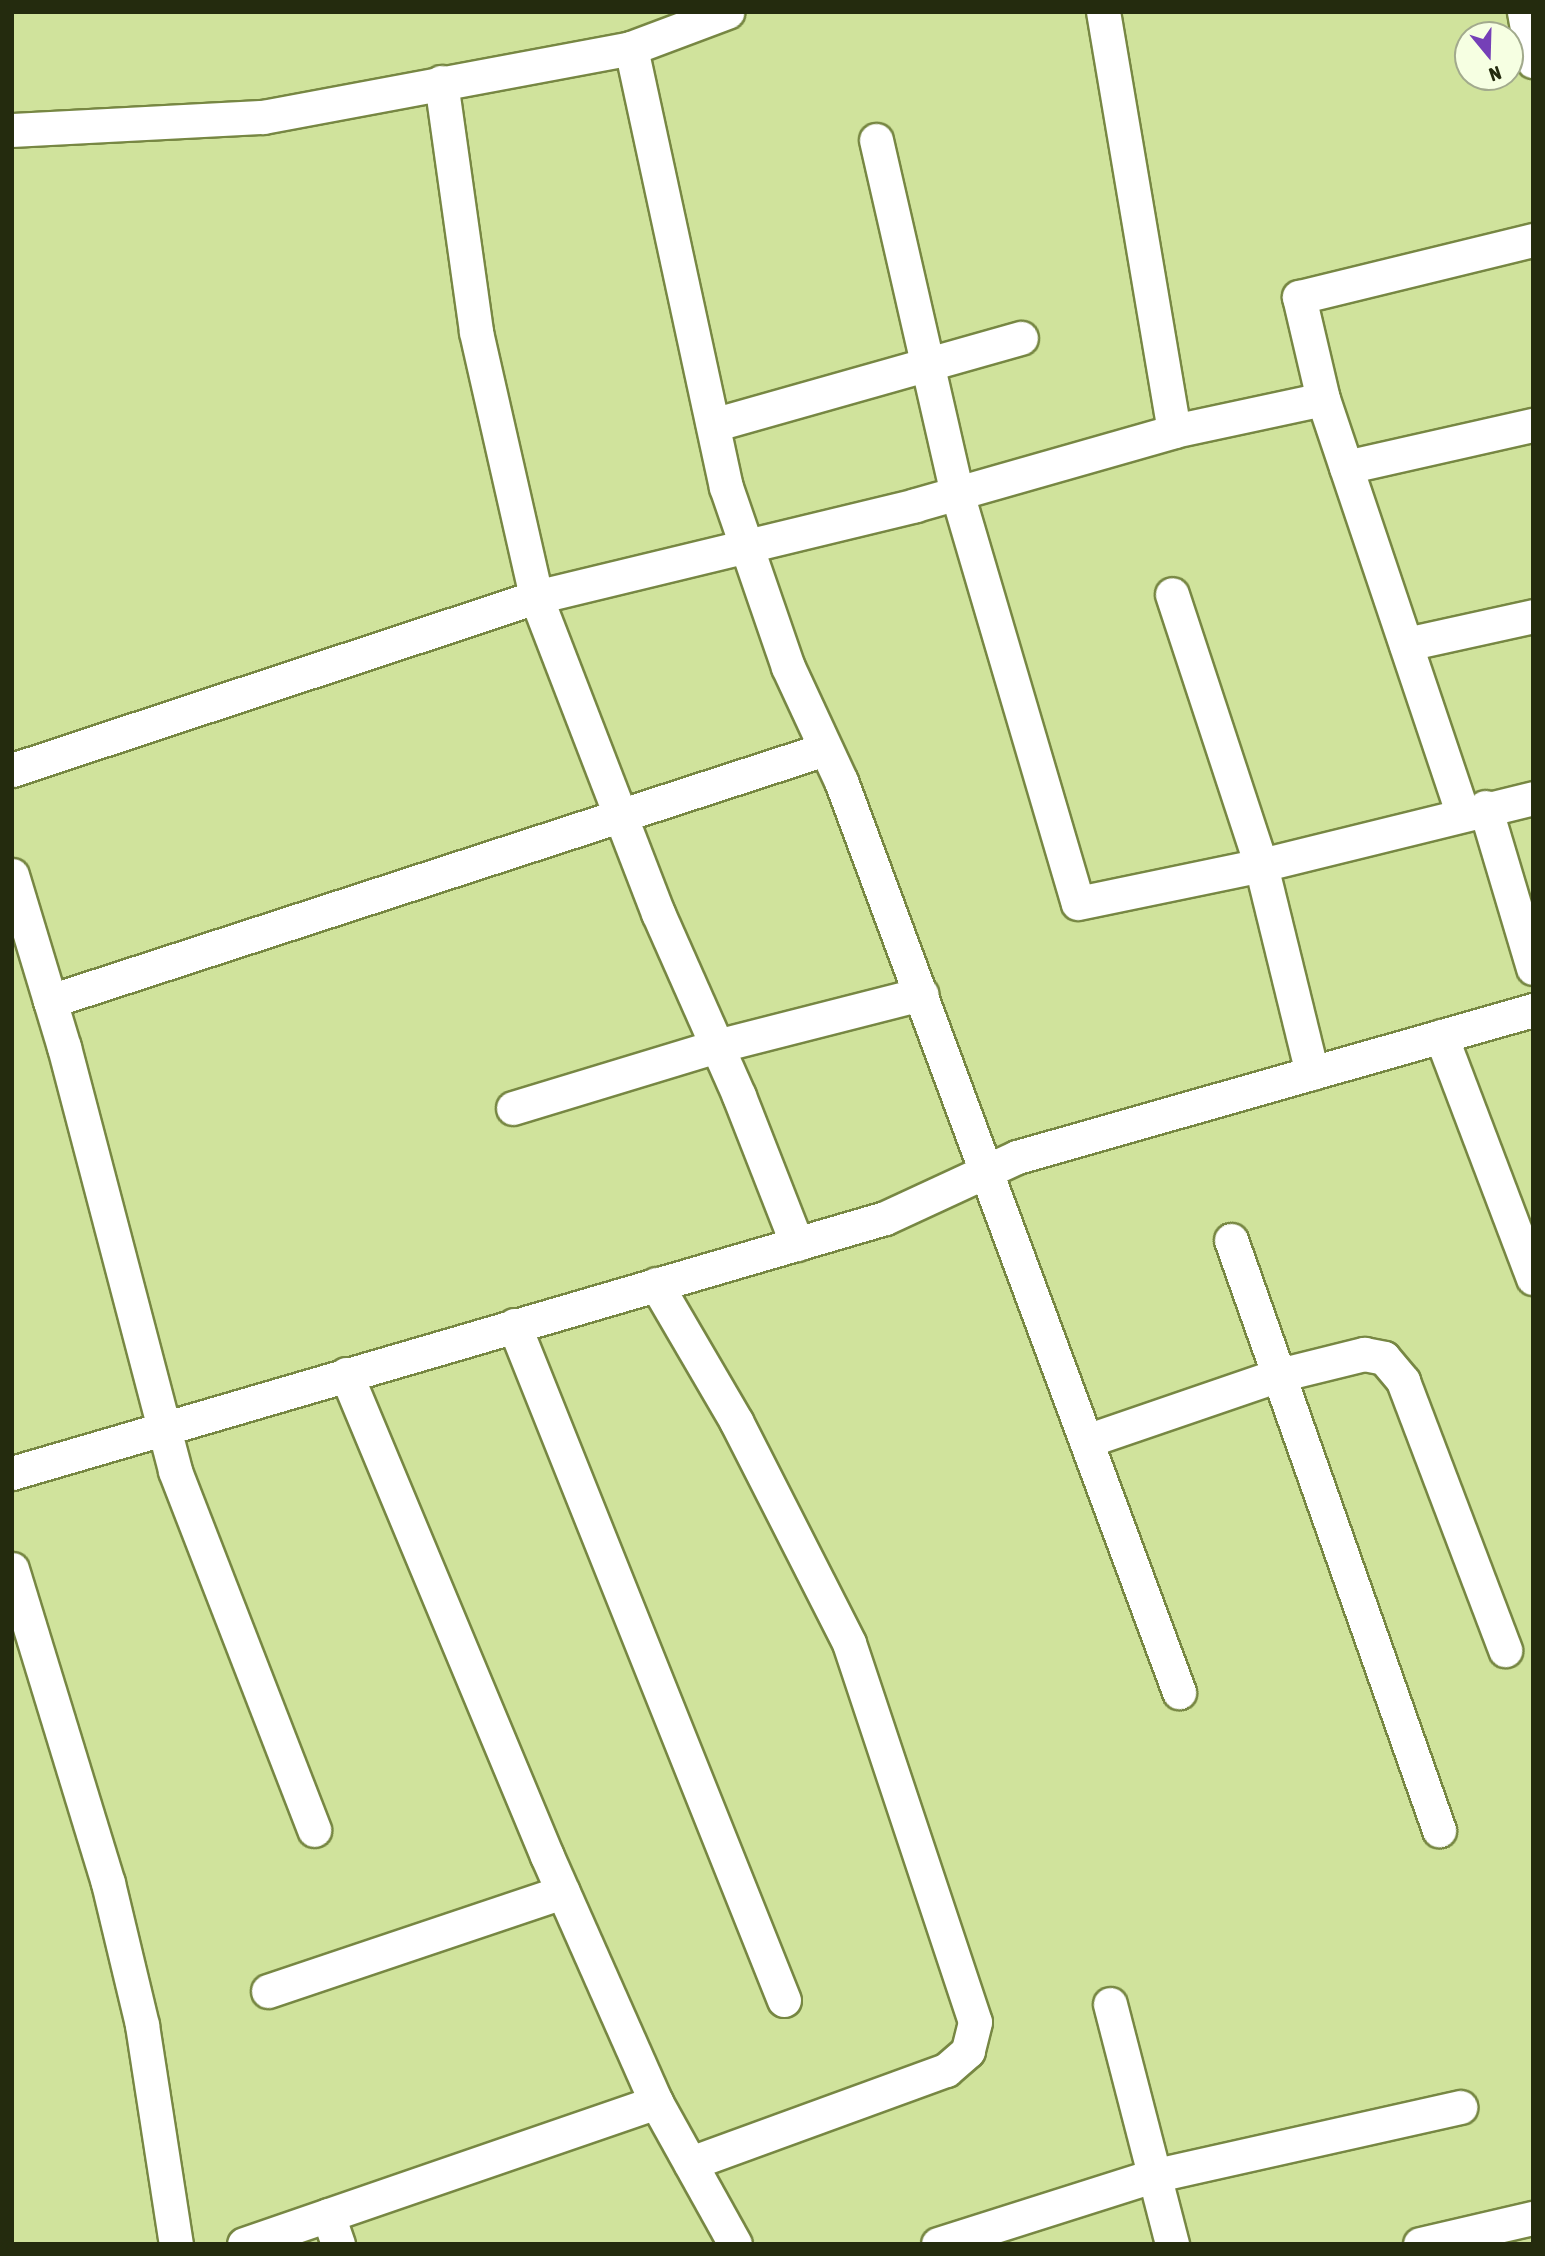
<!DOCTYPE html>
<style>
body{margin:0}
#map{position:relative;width:1545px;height:2256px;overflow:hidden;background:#d0e39c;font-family:"Asap Condensed",sans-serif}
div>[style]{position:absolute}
.roads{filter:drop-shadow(2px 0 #778743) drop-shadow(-2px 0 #778743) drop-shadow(0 2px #778743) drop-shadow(0 -2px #778743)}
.street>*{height:33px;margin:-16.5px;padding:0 16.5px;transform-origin:16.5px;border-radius:16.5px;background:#fff}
span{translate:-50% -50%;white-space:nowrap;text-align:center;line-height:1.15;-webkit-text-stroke:6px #f6ffe2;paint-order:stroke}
.frame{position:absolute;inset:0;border:14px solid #242b0e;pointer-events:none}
.north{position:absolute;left:1454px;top:21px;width:70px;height:70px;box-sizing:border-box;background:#f6ffe2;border:2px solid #a2aa8d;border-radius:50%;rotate:161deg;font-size:19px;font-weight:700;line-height:28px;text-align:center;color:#242b0e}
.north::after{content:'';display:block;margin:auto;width:24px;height:32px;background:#7540b7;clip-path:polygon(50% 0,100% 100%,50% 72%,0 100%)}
</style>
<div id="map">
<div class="roads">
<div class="street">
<div style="left:1524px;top:12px;width:50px;rotate:79.6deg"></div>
<div style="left:631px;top:48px;width:449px;rotate:77.8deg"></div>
<div style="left:726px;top:487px;width:190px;rotate:71deg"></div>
<div style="left:788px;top:667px;width:126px;rotate:65.1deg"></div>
<div style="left:841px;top:781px;width:972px;rotate:69.64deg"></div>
<div style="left:441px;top:82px;width:252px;rotate:82deg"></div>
<div style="left:476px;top:332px;width:272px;rotate:77.2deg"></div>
<div style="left:536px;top:597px;width:339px;rotate:68.9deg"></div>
<div style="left:658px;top:913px;width:200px;rotate:66.1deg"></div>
<div style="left:739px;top:1096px;width:159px;rotate:68.6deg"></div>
<div style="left:12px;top:130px;width:251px;rotate:-3deg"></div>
<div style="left:263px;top:117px;width:374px;rotate:-10.6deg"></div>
<div style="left:631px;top:48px;width:103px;rotate:-20.6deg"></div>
<div style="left:876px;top:140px;width:362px;rotate:77.1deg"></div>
<div style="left:957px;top:493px;width:427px;rotate:73.6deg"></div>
<div style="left:1078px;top:903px;width:187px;rotate:-11.7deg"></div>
<div style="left:1261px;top:865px;width:285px;rotate:-108.2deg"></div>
<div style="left:1323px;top:399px;width:437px;rotate:71.4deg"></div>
<div style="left:713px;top:425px;width:320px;rotate:-15.8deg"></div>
<div style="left:1174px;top:431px;width:152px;rotate:-12.1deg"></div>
<div style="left:1323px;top:399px;width:105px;rotate:-103.2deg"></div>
<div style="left:1299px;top:297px;width:241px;rotate:-13.7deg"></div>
<div style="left:1346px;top:467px;width:192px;rotate:-12.7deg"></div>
<div style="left:1406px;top:644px;width:130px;rotate:-12.4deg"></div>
<div style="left:12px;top:770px;width:552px;rotate:-18.27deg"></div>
<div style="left:536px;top:597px;width:390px;rotate:-13.6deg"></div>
<div style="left:915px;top:505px;width:269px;rotate:-15.9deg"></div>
<div style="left:1174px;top:431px;width:425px;rotate:-99.6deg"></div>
<div style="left:1485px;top:807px;width:168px;rotate:73.4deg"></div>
<div style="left:12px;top:875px;width:180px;rotate:73.2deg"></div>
<div style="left:64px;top:1047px;width:438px;rotate:75.3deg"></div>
<div style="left:175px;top:1471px;width:385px;rotate:68.8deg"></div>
<div style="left:50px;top:1001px;width:815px;rotate:-18.01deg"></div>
<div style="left:1441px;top:1036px;width:259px;rotate:69.2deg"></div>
<div style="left:1312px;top:1073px;width:214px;rotate:-103.8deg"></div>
<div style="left:1261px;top:865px;width:280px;rotate:-13.8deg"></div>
<div style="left:513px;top:1108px;width:213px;rotate:-16.9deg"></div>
<div style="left:717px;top:1046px;width:211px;rotate:-14.3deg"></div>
<div style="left:1231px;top:1240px;width:626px;rotate:70.58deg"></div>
<div style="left:656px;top:1284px;width:159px;rotate:59.7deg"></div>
<div style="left:736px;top:1421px;width:249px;rotate:63deg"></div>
<div style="left:849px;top:1643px;width:399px;rotate:71.6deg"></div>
<div style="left:975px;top:2022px;width:30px;rotate:104deg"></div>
<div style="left:968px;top:2051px;width:29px;rotate:139deg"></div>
<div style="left:946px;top:2070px;width:272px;rotate:160deg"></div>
<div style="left:514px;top:1325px;width:727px;rotate:68.2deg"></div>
<div style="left:346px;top:1374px;width:522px;rotate:67.36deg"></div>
<div style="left:547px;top:1856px;width:269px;rotate:66.1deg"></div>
<div style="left:656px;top:2102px;width:162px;rotate:60.9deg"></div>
<div style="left:1086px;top:1441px;width:204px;rotate:-18.9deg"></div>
<div style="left:1279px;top:1375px;width:88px;rotate:-13.9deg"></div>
<div style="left:1364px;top:1354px;width:20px;rotate:11deg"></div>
<div style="left:1384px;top:1358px;width:30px;rotate:50deg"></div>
<div style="left:1403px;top:1381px;width:288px;rotate:69.2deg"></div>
<div style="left:12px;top:1473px;width:909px;rotate:-16.28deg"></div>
<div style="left:885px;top:1218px;width:145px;rotate:-24.8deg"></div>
<div style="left:1017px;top:1157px;width:537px;rotate:-15.9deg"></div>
<div style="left:12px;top:1569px;width:328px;rotate:73deg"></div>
<div style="left:108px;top:1883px;width:146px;rotate:76.5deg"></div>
<div style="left:142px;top:2025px;width:222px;rotate:81.2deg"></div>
<div style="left:268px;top:1991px;width:311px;rotate:-18.6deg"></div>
<div style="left:1110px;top:2004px;width:248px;rotate:75.5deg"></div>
<div style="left:328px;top:2215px;width:31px;rotate:71deg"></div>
<div style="left:244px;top:2244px;width:436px;rotate:-19deg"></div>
<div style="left:938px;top:2244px;width:225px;rotate:-17.6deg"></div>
<div style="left:1152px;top:2176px;width:316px;rotate:-12.6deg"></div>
<div style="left:1420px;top:2244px;width:116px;rotate:-13deg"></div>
</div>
</div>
<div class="frame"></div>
<div class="north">N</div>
</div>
